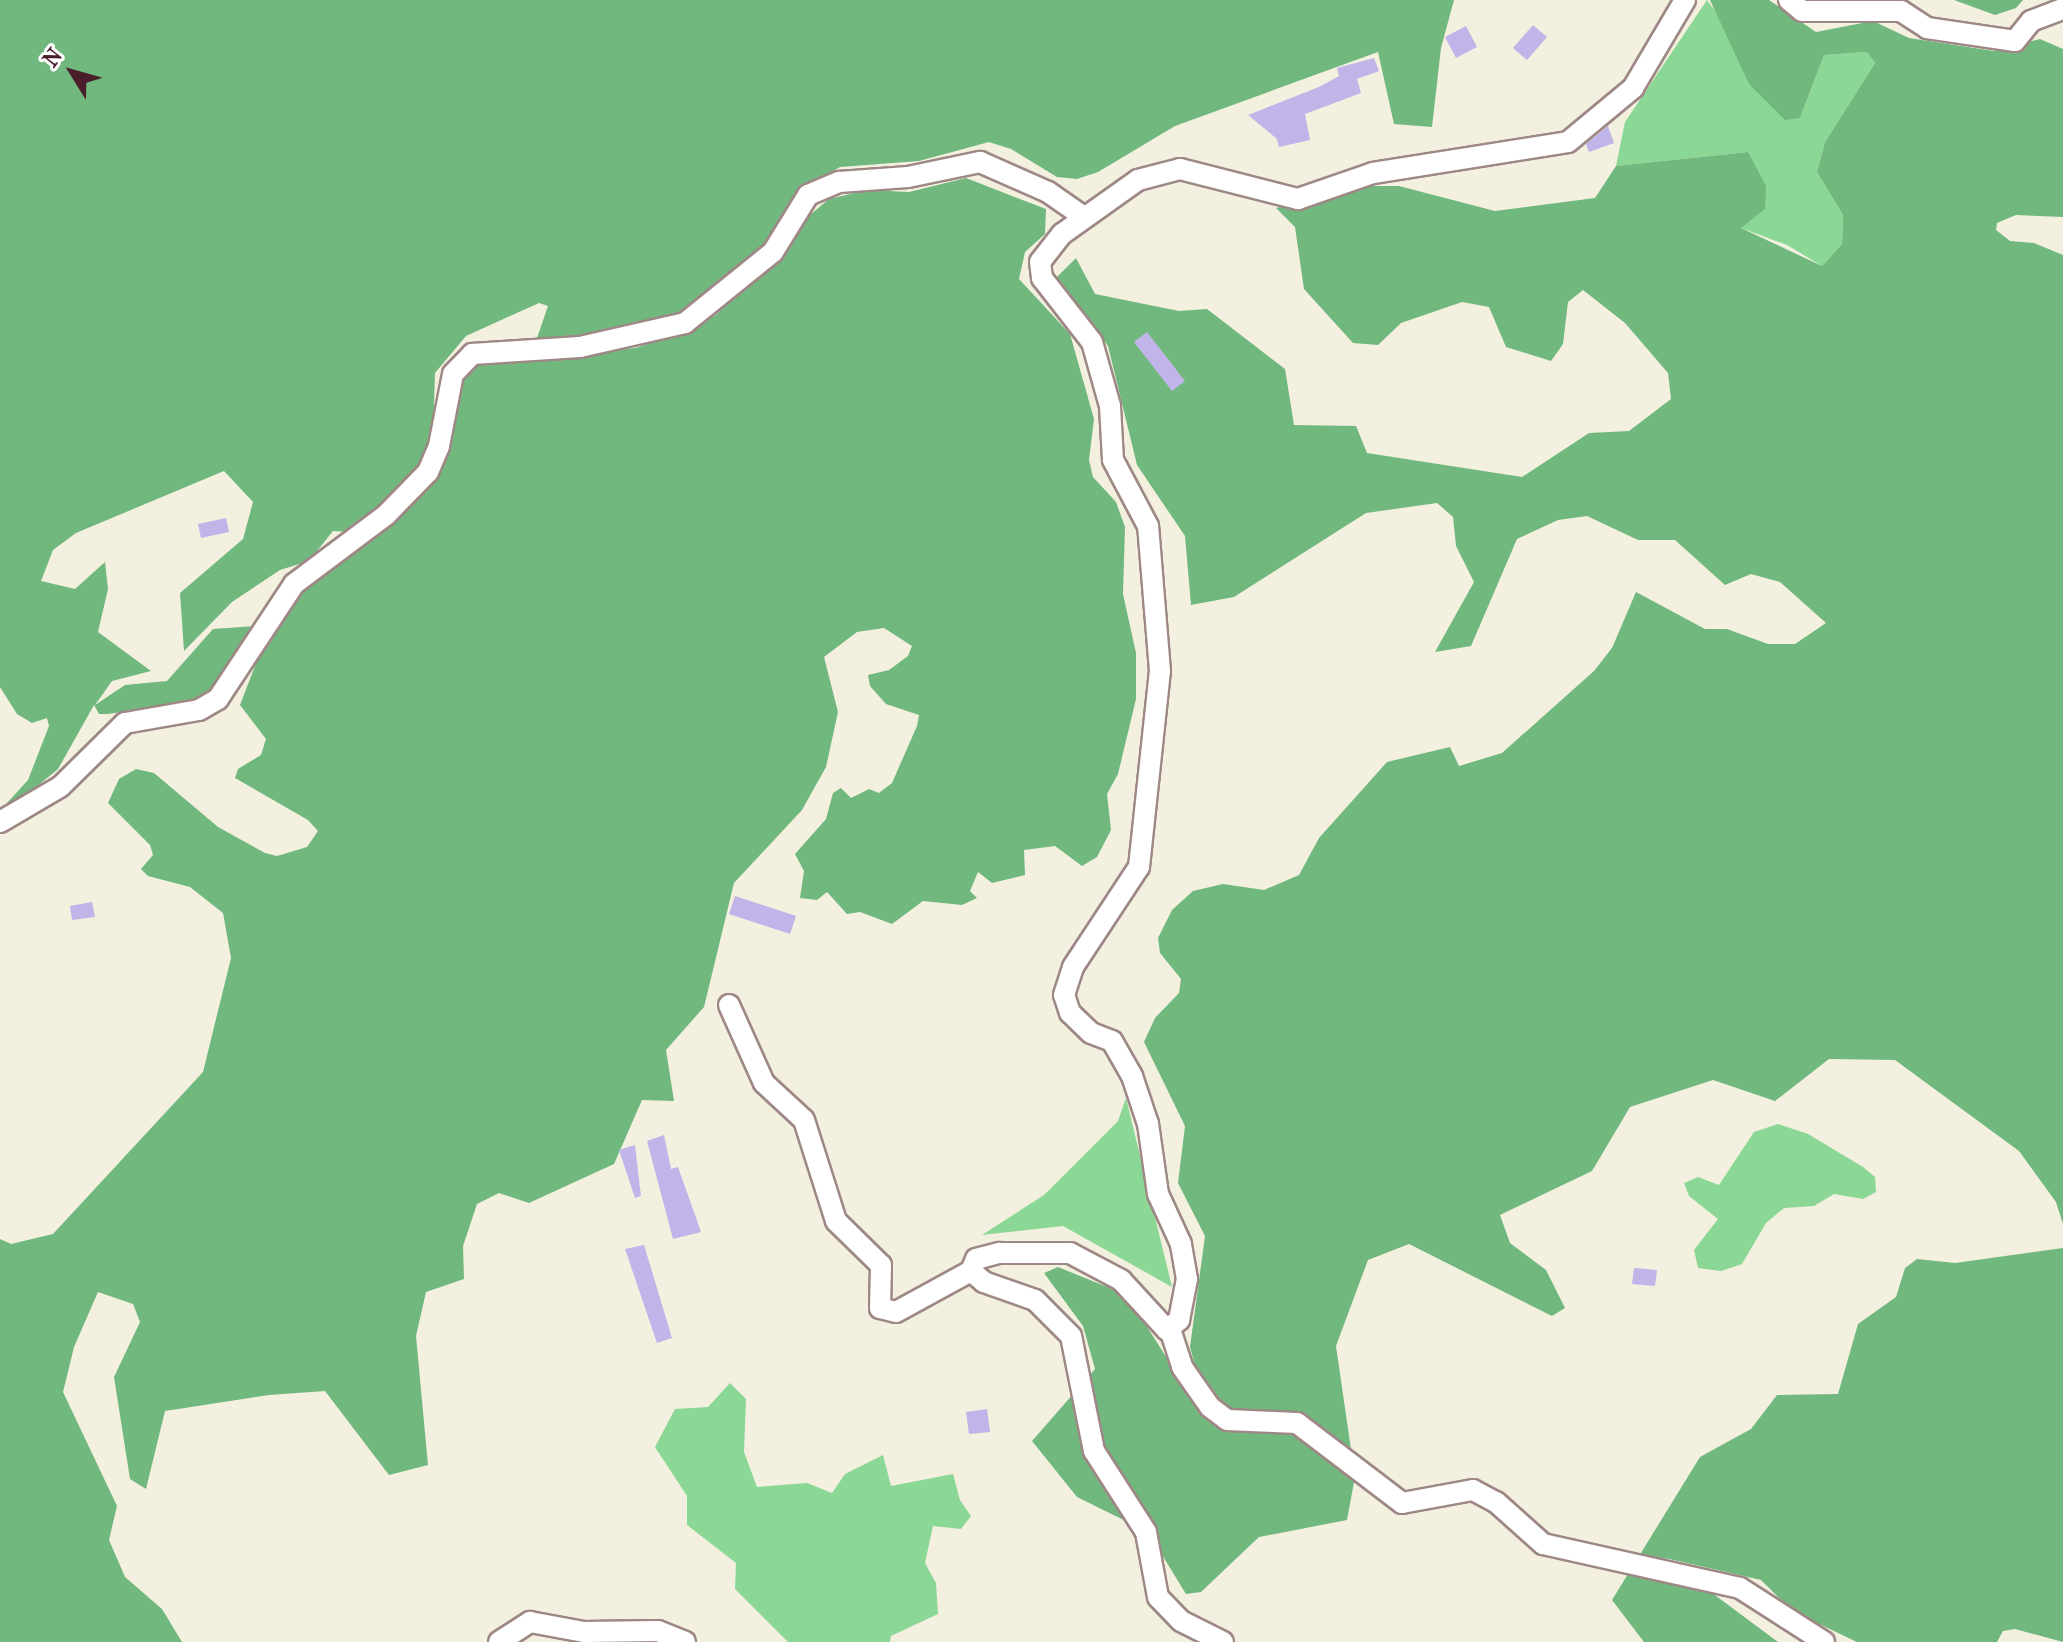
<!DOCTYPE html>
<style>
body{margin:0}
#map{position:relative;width:2063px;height:1642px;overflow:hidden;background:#f3f0df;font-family:"IM FELL French Canon",serif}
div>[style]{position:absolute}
.green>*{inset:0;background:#8bd795}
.forest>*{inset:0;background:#70b87e}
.building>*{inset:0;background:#c1b4e9}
.roads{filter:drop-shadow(2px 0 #9e8885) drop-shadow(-2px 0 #9e8885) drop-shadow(0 2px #9e8885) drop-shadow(0 -2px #9e8885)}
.minor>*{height:20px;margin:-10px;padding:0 10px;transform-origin:10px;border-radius:10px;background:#fff}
span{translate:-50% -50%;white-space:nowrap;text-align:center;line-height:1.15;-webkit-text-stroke:8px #fff;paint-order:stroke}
.north{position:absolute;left:32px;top:32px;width:80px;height:80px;-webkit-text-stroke:6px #fff;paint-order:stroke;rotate:307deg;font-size:22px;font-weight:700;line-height:32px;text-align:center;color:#4a1f2b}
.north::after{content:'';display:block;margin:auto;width:28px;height:36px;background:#4a1f2b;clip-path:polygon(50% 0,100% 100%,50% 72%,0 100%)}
</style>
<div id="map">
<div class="green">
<div style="clip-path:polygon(1707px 0,1728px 28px,1749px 84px,1800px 118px,1824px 55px,1867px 52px,1875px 63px,1825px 142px,1817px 172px,1843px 215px,1842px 244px,1822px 266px,1787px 245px,1741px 228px,1748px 152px,1616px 166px,1625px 122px)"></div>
<div style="clip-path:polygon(1126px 1098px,1172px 1287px,1063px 1226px,982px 1235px,1044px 1195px,1118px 1121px)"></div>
<div style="clip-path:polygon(1778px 1124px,1808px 1134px,1863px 1167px,1875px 1177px,1876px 1192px,1863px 1199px,1834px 1194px,1814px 1206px,1784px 1208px,1766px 1223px,1742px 1264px,1721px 1271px,1698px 1268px,1694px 1250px,1718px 1219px,1689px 1196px,1684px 1183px,1698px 1177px,1719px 1185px,1754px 1132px)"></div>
<div style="clip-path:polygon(730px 1383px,746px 1399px,744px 1452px,757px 1487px,807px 1483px,832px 1493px,845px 1474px,883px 1455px,891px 1486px,953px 1474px,960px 1500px,971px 1516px,961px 1529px,933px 1526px,925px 1563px,936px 1583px,938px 1614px,891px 1636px,890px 1642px,788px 1642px,735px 1589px,736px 1563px,687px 1525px,687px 1496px,655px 1447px,675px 1409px,708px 1407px)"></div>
</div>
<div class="forest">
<div style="clip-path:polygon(0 0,1454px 0,1441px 48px,1432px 127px,1394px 124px,1378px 52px,1175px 126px,1098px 172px,1077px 179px,1057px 177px,1011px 149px,989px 142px,919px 161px,840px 167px,802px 189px,766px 246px,677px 317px,542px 343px,537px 338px,548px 306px,539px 303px,466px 336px,435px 373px,433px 437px,418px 469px,350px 532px,333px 531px,309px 561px,280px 570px,232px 602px,184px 651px,180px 593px,243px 539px,253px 502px,224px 471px,76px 533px,53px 550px,41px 581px,75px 589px,105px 562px,108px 589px,98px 632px,151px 671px,112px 681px,95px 705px,125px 685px,167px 681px,213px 629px,257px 626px,215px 690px,194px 702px,108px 714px,99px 714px,94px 705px,58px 769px,12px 807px,7px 803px,28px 780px,49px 726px,47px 718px,32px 723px,17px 714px,0 687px)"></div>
<div style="clip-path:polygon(1710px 0,1769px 0,1816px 32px,1873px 21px,1909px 38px,1994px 51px,2040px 39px,2063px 49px,2063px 217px,2016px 215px,1997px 223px,1996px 230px,2010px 241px,2034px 243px,2063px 255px,2063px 1224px,2056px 1202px,2019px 1151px,1895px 1060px,1829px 1059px,1775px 1101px,1713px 1080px,1630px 1107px,1592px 1171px,1500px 1215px,1510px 1243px,1546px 1270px,1565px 1308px,1552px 1316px,1409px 1244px,1368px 1260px,1336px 1346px,1355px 1477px,1347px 1520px,1259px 1537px,1201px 1592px,1186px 1594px,1148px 1532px,1077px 1497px,1032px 1441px,1095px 1369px,1083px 1326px,1044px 1273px,1058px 1267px,1127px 1295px,1204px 1417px,1226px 1416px,1199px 1381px,1190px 1347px,1205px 1236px,1178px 1183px,1185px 1126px,1144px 1042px,1155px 1018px,1179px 993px,1181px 979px,1160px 953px,1158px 938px,1172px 910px,1193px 891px,1223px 884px,1264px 890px,1299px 875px,1319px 838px,1387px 762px,1450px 747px,1459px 766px,1502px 753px,1594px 671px,1612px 648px,1636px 592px,1705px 629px,1727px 629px,1768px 644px,1795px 644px,1826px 623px,1780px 582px,1751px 574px,1725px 585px,1675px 540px,1638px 540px,1587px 516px,1558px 520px,1517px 539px,1471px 646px,1435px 652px,1474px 582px,1456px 546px,1453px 517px,1437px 503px,1366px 513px,1234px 597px,1191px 605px,1185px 536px,1137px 465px,1108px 346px,1057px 277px,1076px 258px,1095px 294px,1179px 311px,1207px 309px,1285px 369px,1294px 425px,1356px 426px,1367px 453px,1522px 477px,1589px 433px,1629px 431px,1671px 399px,1668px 373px,1625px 323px,1583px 290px,1568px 302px,1563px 344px,1551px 361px,1506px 347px,1489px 307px,1462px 302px,1401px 323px,1378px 345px,1353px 343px,1304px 289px,1295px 227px,1276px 208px,1368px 186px,1399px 186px,1495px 211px,1595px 198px,1616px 166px,1748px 152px,1766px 186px,1765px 209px,1741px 228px,1822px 266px,1842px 244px,1843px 215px,1817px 172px,1825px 142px,1875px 63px,1867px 52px,1824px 55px,1800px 118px,1785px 120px,1749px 84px)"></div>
<div style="clip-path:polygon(1954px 0,2023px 0,2016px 8px,1995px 15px)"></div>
<div style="clip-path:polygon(966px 178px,1046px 209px,1045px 234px,1025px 252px,1019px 279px,1070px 334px,1094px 419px,1089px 460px,1093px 477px,1116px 502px,1125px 527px,1123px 594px,1136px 653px,1136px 699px,1118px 774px,1107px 794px,1111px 830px,1097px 857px,1082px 866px,1055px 846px,1024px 850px,1025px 875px,992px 883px,978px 872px,970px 891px,977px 898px,962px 905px,923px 901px,892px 924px,860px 912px,847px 914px,827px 892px,817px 900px,800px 898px,804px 871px,795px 854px,826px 819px,833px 793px,841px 788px,851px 798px,869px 789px,879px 793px,892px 783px,917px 726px,919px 715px,886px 704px,870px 686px,868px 675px,889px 670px,908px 656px,912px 646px,884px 628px,857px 632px,824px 657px,838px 712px,826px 767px,802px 810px,734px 883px,704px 1007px,666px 1050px,674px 1101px,642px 1100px,614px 1164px,529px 1203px,499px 1193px,477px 1204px,463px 1246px,464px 1279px,426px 1292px,416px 1336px,428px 1465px,389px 1475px,325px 1391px,269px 1395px,165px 1411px,146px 1489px,130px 1479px,114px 1377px,140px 1322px,133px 1304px,98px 1292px,74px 1347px,63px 1392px,117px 1506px,109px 1540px,125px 1577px,162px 1609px,182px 1642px,0 1642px,0 1239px,11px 1244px,53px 1234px,203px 1072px,231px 958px,223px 913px,190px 887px,148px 876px,141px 869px,153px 855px,150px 845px,108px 803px,119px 779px,136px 769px,154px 773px,218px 827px,265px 853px,277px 856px,307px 847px,318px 831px,308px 820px,235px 778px,238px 769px,261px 755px,266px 739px,240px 705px,271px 624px,294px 594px,434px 478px,452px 438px,463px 375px,479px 362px,635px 348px,664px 339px,716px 315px,739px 289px,777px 260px,804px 220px,829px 199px,867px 190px,909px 192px)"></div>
<div style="clip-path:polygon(2063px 1248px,2063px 1642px,2015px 1629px,2003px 1631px,1997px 1642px,1857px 1642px,1792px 1611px,1761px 1580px,1665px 1558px,1778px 1642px,1644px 1642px,1612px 1600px,1700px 1457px,1751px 1429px,1777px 1395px,1838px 1394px,1858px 1324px,1896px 1297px,1905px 1268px,1917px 1259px,1955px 1263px)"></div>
</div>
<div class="building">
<div style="clip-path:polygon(1533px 25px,1547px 37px,1527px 60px,1513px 48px)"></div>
<div style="clip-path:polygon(1466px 26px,1477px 47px,1456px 58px,1445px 37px)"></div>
<div style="clip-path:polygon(1374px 58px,1379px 71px,1357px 79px,1361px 93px,1305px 114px,1310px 140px,1279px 147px,1277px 139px,1248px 115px,1319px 87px,1339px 76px,1337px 68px)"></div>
<div style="clip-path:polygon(1608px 126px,1614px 143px,1589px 152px,1586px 144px)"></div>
<div style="clip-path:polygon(1147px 332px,1185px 381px,1172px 391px,1134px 342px)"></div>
<div style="clip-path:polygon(226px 518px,229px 532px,201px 538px,198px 524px)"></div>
<div style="clip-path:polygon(735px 896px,796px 916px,790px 934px,729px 914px)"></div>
<div style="clip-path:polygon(92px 902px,95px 917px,72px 920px,70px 906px)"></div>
<div style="clip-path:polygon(664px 1135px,671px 1169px,678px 1167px,701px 1232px,673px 1239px,647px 1141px)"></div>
<div style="clip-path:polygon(635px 1145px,641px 1196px,635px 1198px,619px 1150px)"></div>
<div style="clip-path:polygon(644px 1245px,672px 1338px,657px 1343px,625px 1249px)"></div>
<div style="clip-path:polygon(1634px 1268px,1657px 1270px,1655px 1286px,1632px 1284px)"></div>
<div style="clip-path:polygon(987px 1409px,990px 1432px,969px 1434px,966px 1412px)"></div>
</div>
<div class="roads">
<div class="minor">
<div style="left:1789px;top:0;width:17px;rotate:40deg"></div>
<div style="left:1802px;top:11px;width:99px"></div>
<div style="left:1901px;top:11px;width:31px;rotate:33deg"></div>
<div style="left:1927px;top:28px;width:89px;rotate:8.4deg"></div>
<div style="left:2015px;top:41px;width:26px;rotate:-51deg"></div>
<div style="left:2031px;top:21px;width:34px;rotate:-21deg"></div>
<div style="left:0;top:822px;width:69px;rotate:-30.3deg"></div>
<div style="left:60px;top:787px;width:91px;rotate:-44.6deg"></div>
<div style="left:125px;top:723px;width:75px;rotate:-10deg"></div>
<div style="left:199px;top:710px;width:22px;rotate:-30deg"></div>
<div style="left:218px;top:699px;width:138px;rotate:-56.5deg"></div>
<div style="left:294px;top:584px;width:115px;rotate:-36.9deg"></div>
<div style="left:386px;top:515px;width:60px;rotate:-45.7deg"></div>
<div style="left:428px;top:472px;width:28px;rotate:-67deg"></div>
<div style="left:439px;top:446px;width:73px;rotate:-79deg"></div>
<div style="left:453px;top:374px;width:28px;rotate:-46deg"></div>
<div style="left:472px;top:354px;width:108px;rotate:-3.7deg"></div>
<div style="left:580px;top:347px;width:108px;rotate:-12.9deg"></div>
<div style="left:685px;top:323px;width:113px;rotate:-38.9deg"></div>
<div style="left:773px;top:252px;width:67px;rotate:-58.4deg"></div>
<div style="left:808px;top:195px;width:34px;rotate:-23deg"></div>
<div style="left:839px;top:182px;width:69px;rotate:-4.1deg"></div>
<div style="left:908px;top:177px;width:74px;rotate:-11.8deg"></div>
<div style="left:980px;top:162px;width:74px;rotate:23.8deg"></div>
<div style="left:1048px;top:192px;width:44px;rotate:34.8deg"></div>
<div style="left:729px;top:1005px;width:85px;rotate:65.8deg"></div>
<div style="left:764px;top:1083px;width:54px;rotate:42.8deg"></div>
<div style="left:804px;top:1120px;width:106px;rotate:72.4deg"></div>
<div style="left:836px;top:1221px;width:63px;rotate:44.4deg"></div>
<div style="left:881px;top:1265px;width:43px;rotate:91.3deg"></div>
<div style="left:880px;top:1308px;width:16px;rotate:14deg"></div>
<div style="left:896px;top:1312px;width:85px;rotate:-28.7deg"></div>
<div style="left:1170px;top:1329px;width:40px;rotate:72deg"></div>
<div style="left:1182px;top:1367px;width:49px;rotate:55deg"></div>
<div style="left:1210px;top:1407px;width:21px;rotate:37deg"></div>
<div style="left:1227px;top:1420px;width:70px;rotate:2.5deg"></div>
<div style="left:1297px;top:1423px;width:132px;rotate:37.3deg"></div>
<div style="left:1402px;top:1503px;width:72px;rotate:-10.4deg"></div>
<div style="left:1473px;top:1490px;width:26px;rotate:28deg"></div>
<div style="left:1496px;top:1502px;width:63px;rotate:41.8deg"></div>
<div style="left:1543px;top:1544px;width:202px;rotate:12.6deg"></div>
<div style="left:1740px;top:1588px;width:100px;rotate:32.7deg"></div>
<div style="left:499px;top:1642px;width:37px;rotate:-33deg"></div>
<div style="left:530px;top:1622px;width:55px;rotate:10.5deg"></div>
<div style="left:584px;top:1632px;width:74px;rotate:-0.8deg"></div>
<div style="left:658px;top:1631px;width:29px;rotate:22deg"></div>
<div style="left:1223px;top:1642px;width:47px;rotate:-153.4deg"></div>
<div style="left:1181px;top:1621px;width:33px;rotate:-134deg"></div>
<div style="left:1158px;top:1597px;width:66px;rotate:-100.5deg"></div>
<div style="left:1146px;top:1532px;width:96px;rotate:-122.7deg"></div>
<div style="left:1094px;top:1451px;width:117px;rotate:-101.3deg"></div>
<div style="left:1071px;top:1336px;width:51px;rotate:-135deg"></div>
<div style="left:1035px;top:1300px;width:54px;rotate:-160.6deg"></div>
<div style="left:984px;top:1282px;width:17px;rotate:-140deg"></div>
<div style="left:971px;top:1271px;width:13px;rotate:-67deg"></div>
<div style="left:976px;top:1259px;width:24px;rotate:-15deg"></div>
<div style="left:999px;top:1253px;width:71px"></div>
<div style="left:1070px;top:1253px;width:58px;rotate:27.9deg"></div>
<div style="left:1121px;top:1280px;width:68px;rotate:47.4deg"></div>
<div style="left:1167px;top:1330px;width:16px;rotate:-40deg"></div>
<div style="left:1179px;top:1320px;width:42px;rotate:-79deg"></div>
<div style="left:1187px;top:1279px;width:36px;rotate:-100deg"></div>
<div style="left:1181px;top:1244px;width:55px;rotate:-114.7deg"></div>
<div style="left:1158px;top:1194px;width:71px;rotate:-98.1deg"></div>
<div style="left:1148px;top:1124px;width:51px;rotate:-108.4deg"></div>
<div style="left:1132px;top:1076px;width:40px;rotate:-119.7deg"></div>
<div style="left:1112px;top:1041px;width:22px;rotate:-159deg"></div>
<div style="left:1091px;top:1033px;width:29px;rotate:-136deg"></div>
<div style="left:1070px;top:1013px;width:19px;rotate:-108deg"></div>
<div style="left:1064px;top:995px;width:29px;rotate:-72deg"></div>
<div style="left:1073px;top:967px;width:120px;rotate:-56.6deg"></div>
<div style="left:1139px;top:867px;width:197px;rotate:-83.9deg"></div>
<div style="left:1160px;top:671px;width:145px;rotate:-94.7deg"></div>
<div style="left:1148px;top:526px;width:75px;rotate:-117.9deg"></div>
<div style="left:1113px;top:460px;width:54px;rotate:-93.2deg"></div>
<div style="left:1110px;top:406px;width:66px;rotate:-105.7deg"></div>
<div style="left:1092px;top:342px;width:81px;rotate:-128deg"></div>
<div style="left:1042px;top:278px;width:16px;rotate:-97deg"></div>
<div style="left:1040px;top:262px;width:36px;rotate:-52deg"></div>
<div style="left:1062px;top:234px;width:93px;rotate:-35.4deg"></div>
<div style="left:1138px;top:180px;width:43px;rotate:-14.7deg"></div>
<div style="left:1180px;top:169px;width:122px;rotate:14.3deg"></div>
<div style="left:1298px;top:199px;width:79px;rotate:-19.1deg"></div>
<div style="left:1373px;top:173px;width:197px;rotate:-9deg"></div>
<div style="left:1568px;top:142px;width:85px;rotate:-39.7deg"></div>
<div style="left:1633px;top:88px;width:102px;rotate:-59.4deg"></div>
</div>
</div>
<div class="north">N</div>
</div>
